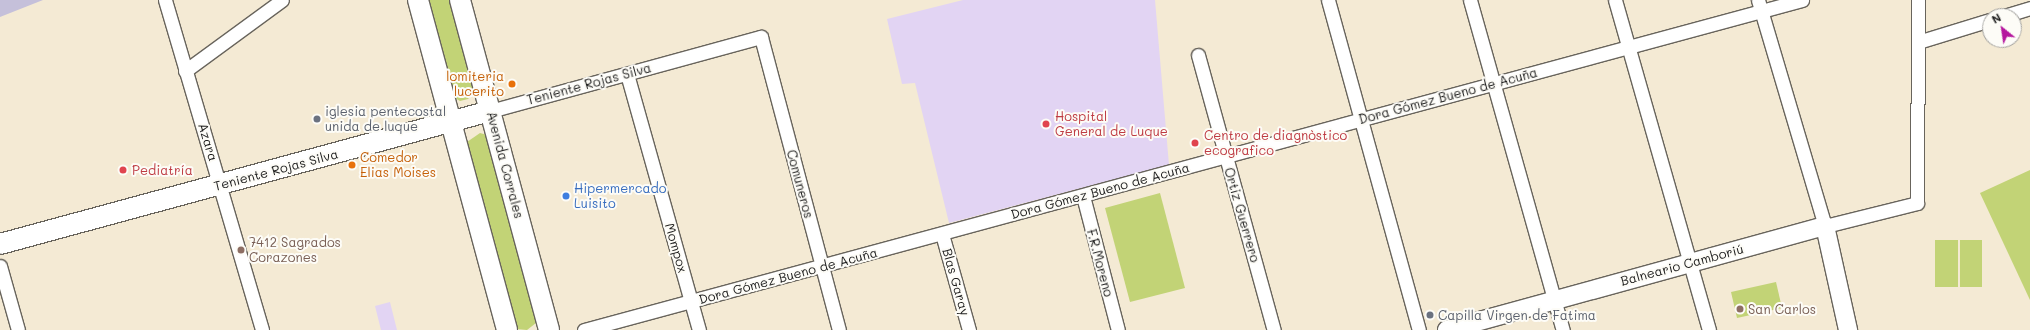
<!DOCTYPE html>
<meta charset="utf-8">
<style>
body{margin:0}
#map{position:relative;width:2030px;height:330px;overflow:hidden;background:#f4ead4;font-family:Mali,sans-serif}
div>[style]{position:absolute}
.built>*{inset:0;background:#e2d4f3}
.industrial>*{inset:0;background:#c5c0da}
.green>*{inset:0;background:#c2d376}
.roads{filter:drop-shadow(1px 0 #68645c) drop-shadow(-1px 0 #68645c) drop-shadow(0 1px #68645c) drop-shadow(0 -1px #68645c)}
.street>*{height:13px;margin:-6.5px;padding:0 6.5px;transform-origin:6.5px;border-radius:6.5px;background:#fff}
.secondary>*{height:18px;margin:-9px;padding:0 9px;transform-origin:9px;border-radius:9px;background:#fff}
.primary>*{height:20px;margin:-10px;padding:0 10px;transform-origin:10px;border-radius:10px;background:#fff}
.dots>*{width:11px;height:11px;translate:-50% -50%;box-sizing:border-box;border:2px solid #fdfcf7;border-radius:50%}
span{translate:-50% -50%;white-space:nowrap;text-align:center;line-height:1.15;-webkit-text-stroke:4px #fdfcf7;paint-order:stroke}
.food-label{font-size:13px;color:#c56008}
.right{translate:-100% -50%;text-align:right}
.left{translate:0 -50%;text-align:left}
.street-label{font-size:13px;color:#1c1c1c}
.worship-label{font-size:13px;color:#5b616d}
.health-label{font-size:13px;color:#be3a42}
.shop-label{font-size:13px;color:#366cbe}
.education-label{font-size:13px;color:#785e54}
.north{position:absolute;left:1982px;top:8px;width:40px;height:40px;box-sizing:border-box;background:#fdfcf7;border:1px solid #a3a29f;border-radius:50%;rotate:330deg;font-size:11px;font-weight:700;line-height:16px;text-align:center;color:#1c1c1c}
.north::after{content:'';display:block;margin:auto;width:14px;height:18px;background:#b5179e;clip-path:polygon(50% 0,100% 100%,50% 72%,0 100%)}
</style>
<div id="map">
<div class="built">
<div style="clip-path:polygon(963px 0,1155px 0,1169px 165px,949px 223px,915px 83px,902px 84px,887px 19px)"></div>
<div style="clip-path:polygon(390px 302px,397px 330px,381px 330px,375px 306px)"></div>
</div>
<div class="industrial">
<div style="clip-path:polygon(0 0,43px 0,0 17px)"></div>
</div>
<div class="green">
<div style="clip-path:polygon(429px 0,450px 0,475px 92px,468px 99px,460px 101px,455px 98px)"></div>
<div style="clip-path:polygon(480px 133px,487px 135px,536px 323px,527px 330px,516px 329px,467px 142px)"></div>
<div style="clip-path:polygon(2030px 170px,2030px 300px,1980px 193px)"></div>
<div style="clip-path:polygon(1160px 193px,1185px 288px,1130px 302px,1105px 208px)"></div>
<div style="clip-path:polygon(1935px 240px,1958px 240px,1958px 287px,1935px 287px)"></div>
<div style="clip-path:polygon(1960px 240px,1982px 240px,1982px 287px,1960px 287px)"></div>
<div style="clip-path:polygon(1776px 282px,1782px 308px,1737px 318px,1731px 292px)"></div>
</div>
<div class="roads">
<div class="street">
<div style="left:165px;top:0;width:344px;rotate:73.6deg"></div>
<div style="left:1328px;top:0;width:342px;rotate:74.6deg"></div>
<div style="left:1470px;top:0;width:343px;rotate:74.3deg"></div>
<div style="left:1615px;top:0;width:343px;rotate:74.1deg"></div>
<div style="left:1758px;top:0;width:236px;rotate:73.5deg"></div>
<div style="left:1825px;top:226px;width:95px;rotate:-14deg"></div>
<div style="left:1917px;top:203px;width:203px;rotate:-89.7deg"></div>
<div style="left:2004px;top:16px;width:27px;rotate:-17deg"></div>
<div style="left:1918px;top:42px;width:75px;rotate:-17deg"></div>
<div style="left:1198px;top:55px;width:285px;rotate:74.6deg"></div>
<div style="left:185px;top:71px;width:120px;rotate:-36.2deg"></div>
<div style="left:627px;top:74px;width:266px;rotate:74.3deg"></div>
<div style="left:490px;top:111px;width:281px;rotate:-15.3deg"></div>
<div style="left:761px;top:37px;width:303px;rotate:75.1deg"></div>
<div style="left:1083px;top:196px;width:138px;rotate:75.4deg"></div>
<div style="left:942px;top:234px;width:100px;rotate:74.3deg"></div>
<div style="left:0;top:266px;width:66px;rotate:74.3deg"></div>
<div style="left:584px;top:330px;width:1262px;rotate:-15.16deg"></div>
</div>
<div class="secondary">
<div style="left:1447px;top:330px;width:392px;rotate:-15.4deg"></div>
<div style="left:1825px;top:226px;width:107px;rotate:77.5deg"></div>
</div>
<div class="primary">
<div style="left:418px;top:0;width:342px;rotate:74.9deg"></div>
<div style="left:460px;top:0;width:342px;rotate:74.9deg"></div>
<div style="left:0;top:244px;width:508px;rotate:-15.19deg"></div>
</div>
</div>
<div class="dots">
<div style="left:512px;top:84px;background:#e8710a"></div>
<div style="left:317px;top:119px;background:#6b7280"></div>
<div style="left:1046px;top:124px;background:#e0444e"></div>
<div style="left:1195px;top:143px;background:#e0444e"></div>
<div style="left:352px;top:165px;background:#e8710a"></div>
<div style="left:123px;top:170px;background:#e0444e"></div>
<div style="left:566px;top:196px;background:#3f7fe0"></div>
<div style="left:241px;top:250px;background:#8d6e63"></div>
<div style="left:1740px;top:309px;background:#8d6e63"></div>
<div style="left:1430px;top:315px;background:#6b7280"></div>
</div>
<div class="food-label">
<span class="right" style="left:504px;top:84px">lomiteria<br>lucerito</span>
<span class="left" style="left:360px;top:165px">Comedor<br>Elias Moises</span>
</div>
<div class="street-label">
<span style="left:589px;top:84px;rotate:-15deg">Teniente Rojas Silva</span>
<span style="left:1448px;top:96px;rotate:-15deg">Dora Gómez Bueno de Acuña</span>
<span style="left:208px;top:142px;rotate:73deg">Azara</span>
<span style="left:505px;top:165px;rotate:75deg">Avenida Corrales</span>
<span style="left:276px;top:170px;rotate:-15deg">Teniente Rojas Silva</span>
<span style="left:800px;top:184px;rotate:75deg">Comuneros</span>
<span style="left:1100px;top:191px;rotate:-15deg">Dora Gómez Bueno de Acuña</span>
<span style="left:1242px;top:215px;rotate:74deg">Ortiz Guerrero</span>
<span style="left:676px;top:248px;rotate:74deg">Mompox</span>
<span style="left:1100px;top:263px;rotate:75deg">F.R.Moreno</span>
<span style="left:1682px;top:265px;rotate:-15deg">Balneario Camboriú</span>
<span style="left:788px;top:276px;rotate:-15deg">Dora Gómez Bueno de Acuña</span>
<span style="left:956px;top:282px;rotate:74deg">Blas Garay</span>
</div>
<div class="worship-label">
<span class="left" style="left:325px;top:119px">iglesia pentecostal<br>unida de luque</span>
<span class="left" style="left:1438px;top:315px">Capilla Virgen de Fatima</span>
</div>
<div class="health-label">
<span class="left" style="left:1055px;top:124px">Hospital<br>General de Luque</span>
<span class="left" style="left:1204px;top:143px">Centro de diagnòstico<br>ecografico</span>
<span class="left" style="left:132px;top:170px">Pediatría</span>
</div>
<div class="shop-label">
<span class="left" style="left:574px;top:196px">Hipermercado<br>Luisito</span>
</div>
<div class="education-label">
<span class="left" style="left:249px;top:250px">7412 Sagrados<br>Corazones</span>
<span class="left" style="left:1748px;top:309px">San Carlos</span>
</div>
<div class="north">N</div>
</div>
